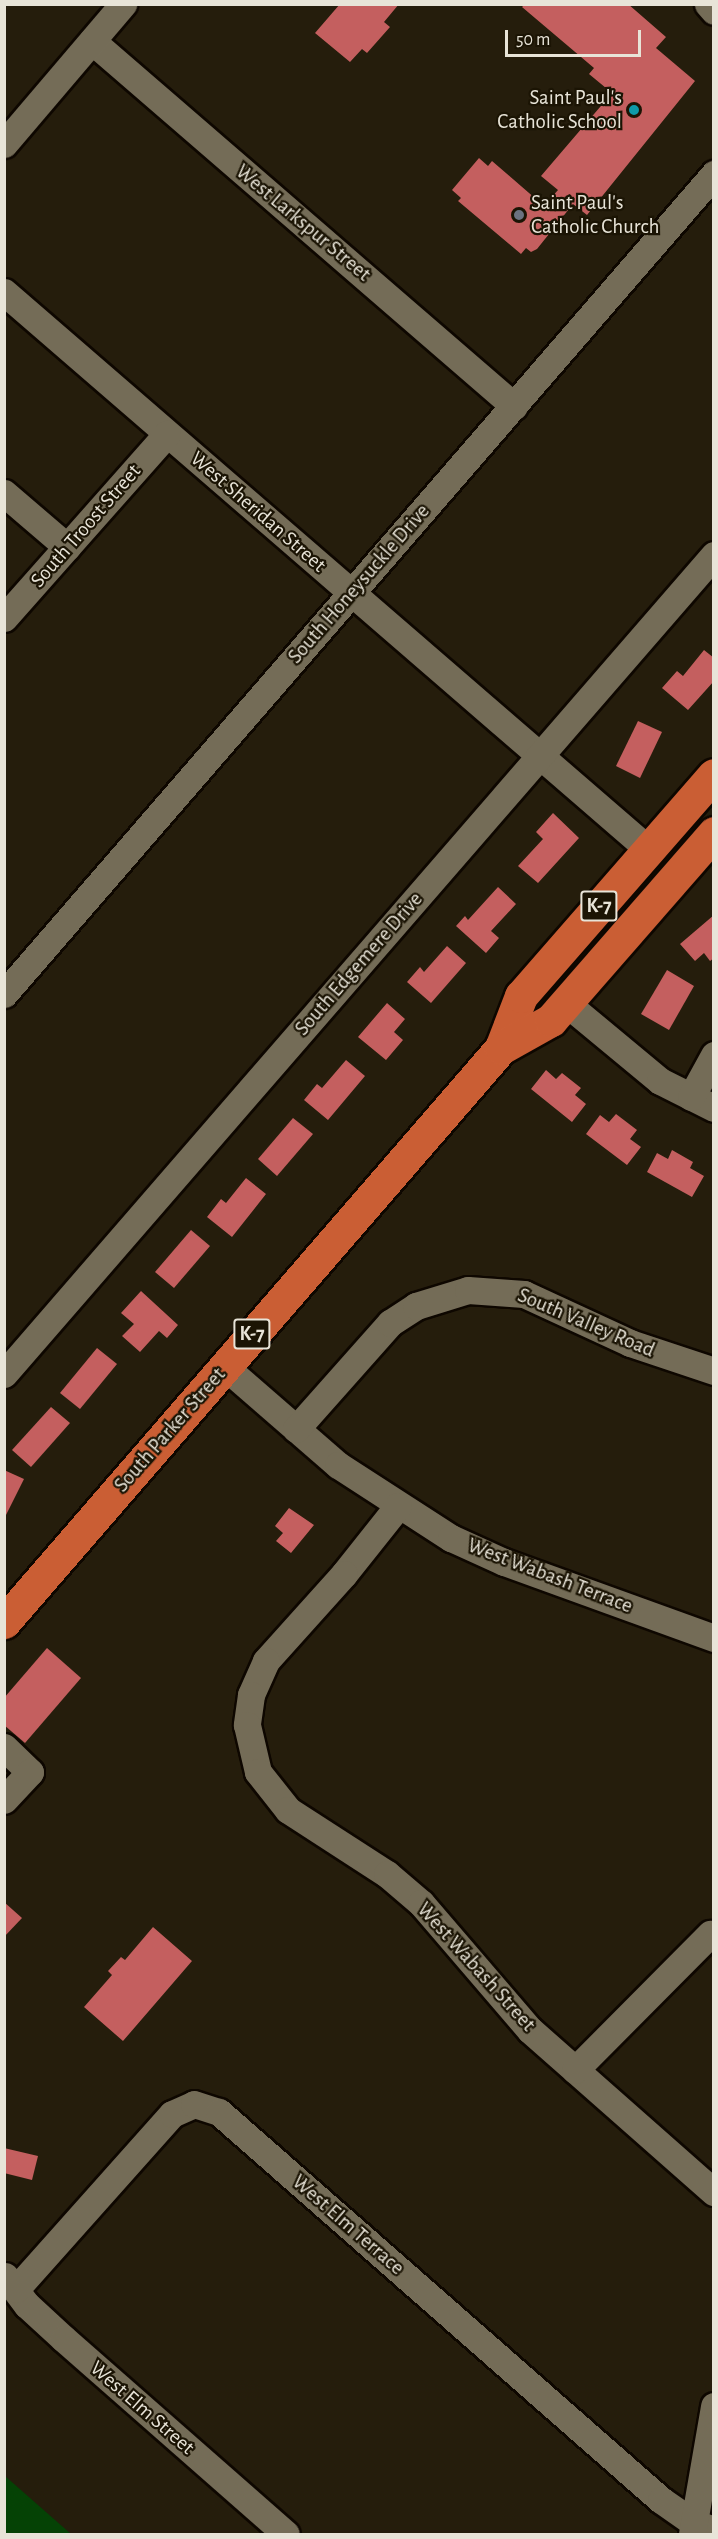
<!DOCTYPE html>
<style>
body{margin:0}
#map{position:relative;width:718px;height:2539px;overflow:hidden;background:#251d0c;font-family:"Alegreya Sans",sans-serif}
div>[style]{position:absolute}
.green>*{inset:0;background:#054205}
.building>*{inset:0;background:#c45f5f}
.roads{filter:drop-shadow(2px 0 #0e0700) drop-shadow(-2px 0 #0e0700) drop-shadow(0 2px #0e0700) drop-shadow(0 -2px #0e0700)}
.minor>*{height:27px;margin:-13.5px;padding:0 13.5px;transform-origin:13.5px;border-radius:13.5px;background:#746c57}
.highway>*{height:33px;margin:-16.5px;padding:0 16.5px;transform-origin:16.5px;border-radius:16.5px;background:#ca5e34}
.dots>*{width:16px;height:16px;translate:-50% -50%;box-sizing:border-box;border:3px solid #1b1404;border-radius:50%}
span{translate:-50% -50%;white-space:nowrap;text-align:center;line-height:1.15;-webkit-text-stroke:4.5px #1b1404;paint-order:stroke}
.shield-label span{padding:2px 4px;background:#1b1404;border:2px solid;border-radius:4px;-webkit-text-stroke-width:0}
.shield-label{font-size:20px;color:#e8e4d8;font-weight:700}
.poi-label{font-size:21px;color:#e8e4d8}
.right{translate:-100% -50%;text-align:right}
.left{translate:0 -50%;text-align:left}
.street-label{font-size:21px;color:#e8e4d8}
.frame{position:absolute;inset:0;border:6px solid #e8e4d8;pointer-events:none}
.scale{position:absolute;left:505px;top:30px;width:136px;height:27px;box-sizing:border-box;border:3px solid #e8e4d8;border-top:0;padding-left:8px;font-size:18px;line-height:21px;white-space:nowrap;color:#e8e4d8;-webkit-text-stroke:4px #1b1404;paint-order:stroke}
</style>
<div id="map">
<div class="green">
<div style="clip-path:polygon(4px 2476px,5px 2476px,71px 2534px,5px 2534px)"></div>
</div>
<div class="building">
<div style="clip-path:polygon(340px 4px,399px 4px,384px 22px,390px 27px,367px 53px,362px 49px,350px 62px,315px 33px)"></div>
<div style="clip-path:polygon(525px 4px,628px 4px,666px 37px,656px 48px,695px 81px,587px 215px,573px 204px,537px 249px,531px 252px,526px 248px,521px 254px,458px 201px,461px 198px,452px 190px,479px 158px,488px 166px,492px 161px,544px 206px,558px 190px,541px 176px,612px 93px,589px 74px,594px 68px,522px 7px)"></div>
<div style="clip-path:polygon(704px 650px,714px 658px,714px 681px,688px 710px,662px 688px,677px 671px,683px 676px)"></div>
<div style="clip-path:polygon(638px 721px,662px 732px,640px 778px,616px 766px)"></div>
<div style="clip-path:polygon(553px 813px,579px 838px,538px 883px,518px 866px,543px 839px,536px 832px)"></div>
<div style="clip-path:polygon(498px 887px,516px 904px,491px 931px,499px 938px,486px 953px,456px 926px,465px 916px,468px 920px)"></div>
<div style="clip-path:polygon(714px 915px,714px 958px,710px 961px,704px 953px,695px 961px,680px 944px)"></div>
<div style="clip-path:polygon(447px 946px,466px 963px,431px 1003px,407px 982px,420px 967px,424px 972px)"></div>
<div style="clip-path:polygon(667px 970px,694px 986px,669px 1030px,641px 1014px)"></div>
<div style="clip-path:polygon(387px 1003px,405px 1019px,394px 1032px,403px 1040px,386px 1060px,358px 1037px)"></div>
<div style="clip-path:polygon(346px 1060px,365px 1076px,328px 1120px,304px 1100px,317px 1084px,322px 1088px)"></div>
<div style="clip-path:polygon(546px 1070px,556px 1079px,562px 1073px,581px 1088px,575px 1095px,586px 1104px,572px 1122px,531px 1089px)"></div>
<div style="clip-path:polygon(616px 1114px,637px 1130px,630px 1139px,641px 1147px,627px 1165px,586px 1134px,600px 1115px,609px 1122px)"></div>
<div style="clip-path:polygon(293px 1118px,313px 1134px,277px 1176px,258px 1159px)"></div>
<div style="clip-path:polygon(672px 1150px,693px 1162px,690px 1168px,704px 1176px,692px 1197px,647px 1172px,657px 1153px,668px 1159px)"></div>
<div style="clip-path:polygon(246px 1178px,266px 1194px,232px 1237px,207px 1217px,221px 1199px,226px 1203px)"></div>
<div style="clip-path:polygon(191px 1230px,210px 1246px,174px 1288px,155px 1272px)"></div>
<div style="clip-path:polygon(141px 1291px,178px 1325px,167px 1338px,159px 1331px,140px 1352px,122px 1336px,134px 1324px,121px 1313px)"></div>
<div style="clip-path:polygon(97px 1348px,117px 1364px,80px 1409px,60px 1393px)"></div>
<div style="clip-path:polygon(51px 1407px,70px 1423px,31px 1467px,12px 1450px)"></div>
<div style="clip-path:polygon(4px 1470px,24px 1479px,4px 1519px)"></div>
<div style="clip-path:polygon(289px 1508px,314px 1525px,291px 1553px,276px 1541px,283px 1533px,275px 1526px)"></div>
<div style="clip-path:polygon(47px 1648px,81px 1678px,25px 1743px,4px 1725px,4px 1698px)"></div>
<div style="clip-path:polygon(4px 1902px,22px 1918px,4px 1937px)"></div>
<div style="clip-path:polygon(153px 1927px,192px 1961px,123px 2041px,84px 2007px,112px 1975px,108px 1971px,121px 1957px,125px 1960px)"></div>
<div style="clip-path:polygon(4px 2148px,38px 2156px,32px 2180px,4px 2173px)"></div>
</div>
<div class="roads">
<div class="minor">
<div style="left:708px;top:4px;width:9px;rotate:49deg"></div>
<div style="left:92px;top:41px;width:558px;rotate:40.86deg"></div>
<div style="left:4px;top:144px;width:184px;rotate:-49.6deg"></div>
<div style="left:4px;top:292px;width:851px;rotate:40.86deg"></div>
<div style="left:4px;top:493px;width:83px;rotate:40.6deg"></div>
<div style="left:4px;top:618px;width:246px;rotate:-48.5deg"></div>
<div style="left:4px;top:994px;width:1085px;rotate:-49.11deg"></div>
<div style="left:566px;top:1003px;width:122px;rotate:39.7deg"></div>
<div style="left:660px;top:1081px;width:60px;rotate:26.6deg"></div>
<div style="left:691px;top:1097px;width:48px;rotate:-61.3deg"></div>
<div style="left:224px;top:1366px;width:151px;rotate:41deg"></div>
<div style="left:338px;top:1465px;width:135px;rotate:32.9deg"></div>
<div style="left:451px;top:1538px;width:58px;rotate:24.4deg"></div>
<div style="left:504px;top:1562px;width:223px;rotate:19.9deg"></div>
<div style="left:4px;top:1374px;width:1084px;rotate:-49.08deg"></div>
<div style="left:296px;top:1429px;width:142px;rotate:-48.4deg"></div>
<div style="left:390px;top:1323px;width:31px;rotate:-33deg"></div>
<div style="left:416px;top:1306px;width:54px;rotate:-17.1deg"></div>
<div style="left:468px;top:1290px;width:56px;rotate:4.1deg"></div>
<div style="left:524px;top:1294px;width:117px;rotate:24.8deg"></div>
<div style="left:630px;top:1343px;width:89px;rotate:18.4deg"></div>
<div style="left:398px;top:1506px;width:87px;rotate:128.5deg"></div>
<div style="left:344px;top:1574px;width:117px;rotate:131.9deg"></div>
<div style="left:266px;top:1661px;width:37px;rotate:114deg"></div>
<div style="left:251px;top:1695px;width:30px;rotate:98deg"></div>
<div style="left:247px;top:1725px;width:48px;rotate:76.8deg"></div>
<div style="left:258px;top:1772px;width:48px;rotate:51.7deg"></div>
<div style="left:288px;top:1810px;width:118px;rotate:32.9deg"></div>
<div style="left:387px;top:1874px;width:45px;rotate:40.5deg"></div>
<div style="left:421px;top:1903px;width:167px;rotate:49.4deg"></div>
<div style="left:530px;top:2030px;width:245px;rotate:41.4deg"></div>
<div style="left:4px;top:1747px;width:36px;rotate:44deg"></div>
<div style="left:30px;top:1772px;width:38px;rotate:133deg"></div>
<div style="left:575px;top:2070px;width:192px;rotate:-45.2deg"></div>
<div style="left:5px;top:2276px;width:36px;rotate:53deg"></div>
<div style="left:27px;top:2305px;width:50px;rotate:42.6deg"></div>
<div style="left:64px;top:2339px;width:295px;rotate:41.3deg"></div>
<div style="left:16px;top:2289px;width:234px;rotate:-48.3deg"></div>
<div style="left:172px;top:2114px;width:24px;rotate:-24deg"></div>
<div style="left:194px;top:2104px;width:26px;rotate:18deg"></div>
<div style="left:219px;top:2112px;width:588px;rotate:41.28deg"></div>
<div style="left:661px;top:2500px;width:40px;rotate:34.9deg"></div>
<div style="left:694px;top:2523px;width:21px;rotate:19deg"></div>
<div style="left:692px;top:2534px;width:130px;rotate:-80.2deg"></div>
</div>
<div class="highway">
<div style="left:501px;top:1048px;width:56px;rotate:-69deg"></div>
<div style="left:521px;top:996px;width:293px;rotate:-48.9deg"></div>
<div style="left:4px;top:1622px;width:759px;rotate:-49.11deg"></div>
<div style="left:501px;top:1048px;width:57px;rotate:-29.2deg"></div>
<div style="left:551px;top:1020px;width:248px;rotate:-48.9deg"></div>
</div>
</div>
<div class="dots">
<div style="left:634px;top:110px;background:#0f9aa8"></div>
<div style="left:519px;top:215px;background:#6b7280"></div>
</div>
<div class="shield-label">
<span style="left:599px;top:906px">K-7</span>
<span style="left:252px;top:1334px">K-7</span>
</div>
<div class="poi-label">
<span class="right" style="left:622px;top:110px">Saint Paul's<br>Catholic School</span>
<span class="left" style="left:531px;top:215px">Saint Paul's<br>Catholic Church</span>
</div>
<div class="street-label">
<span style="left:303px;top:223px;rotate:40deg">West Larkspur Street</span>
<span style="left:258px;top:512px;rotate:41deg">West Sheridan Street</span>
<span style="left:86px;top:526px;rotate:-49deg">South Troost Street</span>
<span style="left:359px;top:584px;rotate:-49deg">South Honeysuckle Drive</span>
<span style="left:359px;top:964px;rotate:-49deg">South Edgemere Drive</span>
<span style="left:586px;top:1323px;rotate:23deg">South Valley Road</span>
<span style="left:170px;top:1430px;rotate:-49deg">South Parker Street</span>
<span style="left:550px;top:1576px;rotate:21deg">West Wabash Terrace</span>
<span style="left:476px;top:1967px;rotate:48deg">West Wabash Street</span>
<span style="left:348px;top:2225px;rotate:41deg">West Elm Terrace</span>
<span style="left:142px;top:2408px;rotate:41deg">West Elm Street</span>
</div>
<div class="frame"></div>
<div class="scale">50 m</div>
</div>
